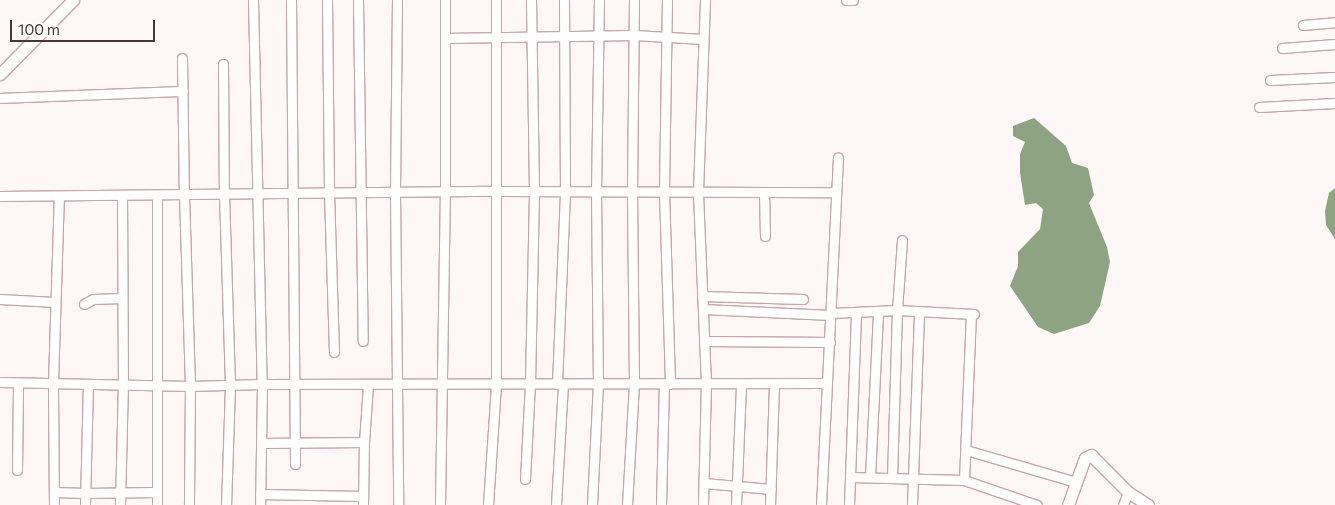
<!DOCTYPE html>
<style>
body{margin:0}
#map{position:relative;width:1335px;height:505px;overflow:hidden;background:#fef7f8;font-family:Commissioner,sans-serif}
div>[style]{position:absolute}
.water>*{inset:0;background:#8ea381}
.roads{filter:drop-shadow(1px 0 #c8a6ad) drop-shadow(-1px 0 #c8a6ad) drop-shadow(0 1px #c8a6ad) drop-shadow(0 -1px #c8a6ad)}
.minor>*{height:9px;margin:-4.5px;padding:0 4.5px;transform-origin:4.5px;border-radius:4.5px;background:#fff}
.tertiary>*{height:11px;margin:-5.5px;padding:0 5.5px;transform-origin:5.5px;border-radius:5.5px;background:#fff}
span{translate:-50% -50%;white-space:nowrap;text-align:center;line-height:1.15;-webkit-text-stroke:4px #fff;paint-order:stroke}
.scale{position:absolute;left:10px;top:20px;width:145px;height:22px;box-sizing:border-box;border:2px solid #443639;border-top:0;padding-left:6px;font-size:15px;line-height:18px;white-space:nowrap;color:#443639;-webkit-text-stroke:4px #fff;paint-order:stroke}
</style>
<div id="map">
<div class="water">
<div style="clip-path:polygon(1034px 118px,1066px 146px,1072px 163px,1088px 168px,1094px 195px,1089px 203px,1107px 247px,1110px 262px,1100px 306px,1089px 323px,1054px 334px,1038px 327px,1010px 286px,1018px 266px,1018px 252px,1040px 229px,1043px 209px,1036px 203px,1025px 205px,1020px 173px,1020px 154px,1025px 142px,1013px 136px,1013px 126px)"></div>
<div style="clip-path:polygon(1335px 188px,1335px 239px,1326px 225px,1325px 211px,1329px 193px)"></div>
</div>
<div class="roads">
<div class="minor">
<div style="left:253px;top:0;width:384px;rotate:88.7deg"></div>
<div style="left:262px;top:384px;width:121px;rotate:90.9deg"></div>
<div style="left:291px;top:0;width:464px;rotate:89.5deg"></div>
<div style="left:327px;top:0;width:193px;rotate:89.4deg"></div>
<div style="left:329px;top:193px;width:159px;rotate:88.2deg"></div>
<div style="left:358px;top:0;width:341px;rotate:89.2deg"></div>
<div style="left:397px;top:0;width:193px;rotate:90.6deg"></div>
<div style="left:395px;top:193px;width:312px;rotate:89.4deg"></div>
<div style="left:667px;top:0;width:191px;rotate:90.9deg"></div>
<div style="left:664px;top:191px;width:193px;rotate:88.2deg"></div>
<div style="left:846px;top:0;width:7px"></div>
<div style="left:1303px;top:25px;width:32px;rotate:-5deg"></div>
<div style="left:445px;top:38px;width:189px;rotate:-0.9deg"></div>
<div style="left:634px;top:35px;width:69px;rotate:3.3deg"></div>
<div style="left:1282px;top:48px;width:53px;rotate:-4.3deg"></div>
<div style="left:182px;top:58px;width:137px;rotate:89.2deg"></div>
<div style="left:184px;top:195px;width:191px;rotate:88.2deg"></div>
<div style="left:190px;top:386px;width:119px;rotate:90.5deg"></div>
<div style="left:223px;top:64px;width:130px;rotate:89.6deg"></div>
<div style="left:224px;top:194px;width:192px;rotate:88.2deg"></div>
<div style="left:230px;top:386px;width:119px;rotate:91.9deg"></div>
<div style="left:1270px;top:80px;width:65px;rotate:-2.6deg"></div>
<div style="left:0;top:98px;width:183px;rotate:-2.2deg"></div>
<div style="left:1259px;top:107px;width:76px;rotate:-3deg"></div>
<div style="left:764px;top:192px;width:44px;rotate:88.7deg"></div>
<div style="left:157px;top:195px;width:310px;rotate:90deg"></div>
<div style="left:0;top:196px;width:495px;rotate:-0.6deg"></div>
<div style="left:495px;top:191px;width:340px;rotate:0.2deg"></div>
<div style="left:702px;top:296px;width:101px;rotate:1.7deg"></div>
<div style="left:0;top:299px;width:55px;rotate:3.1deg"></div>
<div style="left:84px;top:304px;width:10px;rotate:-29deg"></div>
<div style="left:93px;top:299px;width:29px;rotate:-2deg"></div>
<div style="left:703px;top:309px;width:128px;rotate:2.7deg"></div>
<div style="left:831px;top:313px;width:66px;rotate:-2.6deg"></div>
<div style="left:897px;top:310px;width:77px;rotate:3deg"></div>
<div style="left:704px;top:341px;width:126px;rotate:0.5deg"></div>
<div style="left:0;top:382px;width:190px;rotate:1.2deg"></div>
<div style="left:190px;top:386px;width:72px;rotate:-1.6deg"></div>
<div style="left:262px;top:384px;width:565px;rotate:-0.1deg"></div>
<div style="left:557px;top:384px;width:193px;rotate:-87.6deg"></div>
<div style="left:565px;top:191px;width:191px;rotate:-90.3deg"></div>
<div style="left:261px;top:443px;width:103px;rotate:-0.6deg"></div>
<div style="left:966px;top:450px;width:115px;rotate:16.2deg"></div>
<div style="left:17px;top:470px;width:87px;rotate:-89.3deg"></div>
<div style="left:850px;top:477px;width:114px;rotate:1.5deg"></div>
<div style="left:964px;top:480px;width:77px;rotate:18.9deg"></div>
<div style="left:870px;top:477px;width:166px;rotate:-87.2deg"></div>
<div style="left:892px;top:478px;width:168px;rotate:-88.3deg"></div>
<div style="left:897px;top:310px;width:70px;rotate:-85.9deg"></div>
<div style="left:525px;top:479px;width:95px;rotate:-87deg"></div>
<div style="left:530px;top:384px;width:193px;rotate:-88.8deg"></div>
<div style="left:534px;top:191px;width:191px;rotate:-90.9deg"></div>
<div style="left:964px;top:480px;width:166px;rotate:-87.6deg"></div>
<div style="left:704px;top:483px;width:67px;rotate:5.1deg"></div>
<div style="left:55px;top:492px;width:30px;rotate:2deg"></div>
<div style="left:85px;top:493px;width:72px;rotate:-0.8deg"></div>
<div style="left:260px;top:494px;width:102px;rotate:1.1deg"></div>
<div style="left:54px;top:505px;width:122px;rotate:-90.5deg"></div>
<div style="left:53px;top:383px;width:187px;rotate:-88.2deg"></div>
<div style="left:85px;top:505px;width:121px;rotate:-88.6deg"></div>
<div style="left:120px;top:505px;width:120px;rotate:-88.6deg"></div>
<div style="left:123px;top:385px;width:190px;rotate:-90.3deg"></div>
<div style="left:363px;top:505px;width:63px;rotate:-89.1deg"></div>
<div style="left:364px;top:442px;width:57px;rotate:-86deg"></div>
<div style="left:440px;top:505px;width:313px;rotate:-89.1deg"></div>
<div style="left:445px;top:192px;width:192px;rotate:-90deg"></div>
<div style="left:488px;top:505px;width:121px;rotate:-86.2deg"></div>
<div style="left:496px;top:384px;width:384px;rotate:-90deg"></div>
<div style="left:556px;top:505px;width:121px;rotate:-86.7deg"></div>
<div style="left:592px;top:505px;width:121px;rotate:-87.2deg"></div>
<div style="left:598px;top:384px;width:193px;rotate:-90.6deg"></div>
<div style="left:596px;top:191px;width:191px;rotate:-89.1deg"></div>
<div style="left:627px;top:505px;width:121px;rotate:-86.7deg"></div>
<div style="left:634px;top:384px;width:193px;rotate:-90.6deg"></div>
<div style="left:632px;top:191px;width:191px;rotate:-89.4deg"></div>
<div style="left:661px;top:505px;width:121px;rotate:-88.6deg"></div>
<div style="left:703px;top:505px;width:121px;rotate:-88.6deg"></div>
<div style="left:706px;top:384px;width:192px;rotate:-92.4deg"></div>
<div style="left:698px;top:192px;width:192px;rotate:-87.9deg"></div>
<div style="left:736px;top:505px;width:121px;rotate:-87.6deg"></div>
<div style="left:770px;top:505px;width:121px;rotate:-88.1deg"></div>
<div style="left:821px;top:505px;width:348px;rotate:-87.2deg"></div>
<div style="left:849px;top:505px;width:193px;rotate:-87.9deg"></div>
<div style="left:912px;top:505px;width:193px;rotate:-87.9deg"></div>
<div style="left:1123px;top:505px;width:14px;rotate:-69deg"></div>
</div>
<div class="tertiary">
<div style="left:0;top:74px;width:104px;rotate:-45.4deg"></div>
<div style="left:1068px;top:505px;width:45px;rotate:-70.3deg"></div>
<div style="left:1083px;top:463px;width:5px;rotate:-68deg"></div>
<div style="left:1085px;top:458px;width:7px;rotate:-27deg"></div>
<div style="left:1091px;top:455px;width:52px;rotate:45deg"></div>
<div style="left:1128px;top:492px;width:24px;rotate:33deg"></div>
</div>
</div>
<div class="scale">100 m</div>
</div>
